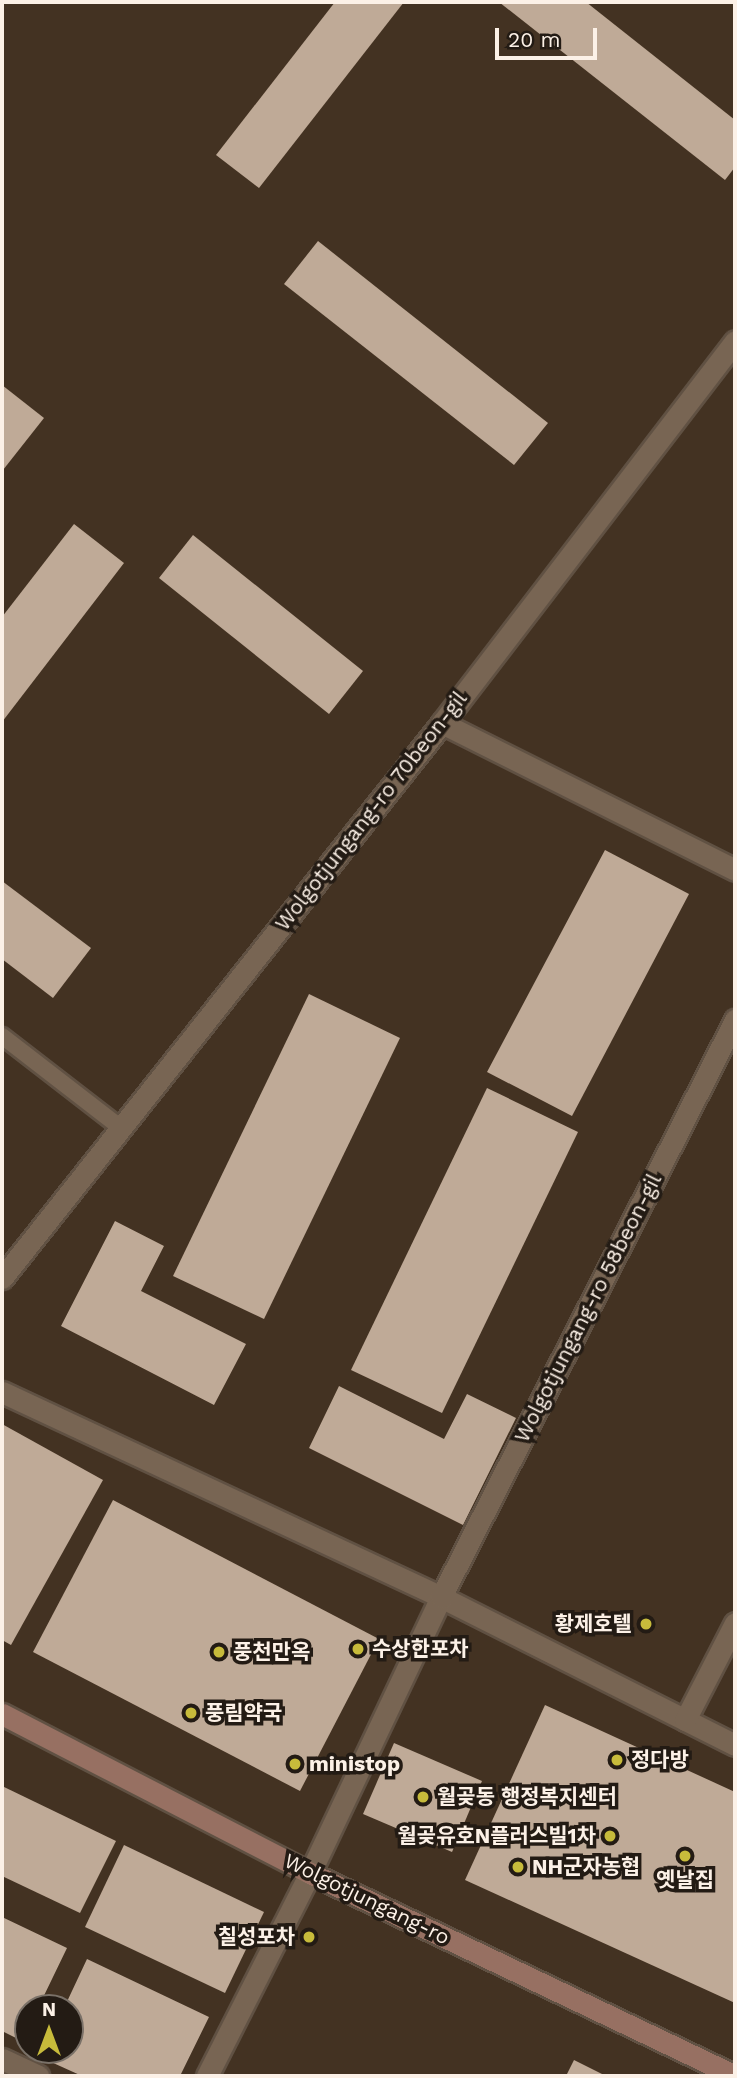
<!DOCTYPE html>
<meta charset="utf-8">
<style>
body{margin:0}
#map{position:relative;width:737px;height:2078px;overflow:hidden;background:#433222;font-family:"Work Sans","Noto Sans KR",sans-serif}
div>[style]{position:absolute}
.building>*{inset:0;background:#bfaa97}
.roads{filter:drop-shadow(2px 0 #605143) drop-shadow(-2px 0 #605143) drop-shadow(0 2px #605143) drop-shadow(0 -2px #605143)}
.lane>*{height:16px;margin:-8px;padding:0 8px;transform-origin:8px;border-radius:8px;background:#786553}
.street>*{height:21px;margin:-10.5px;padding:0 10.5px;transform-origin:10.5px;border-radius:10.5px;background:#786553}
.secondary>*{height:21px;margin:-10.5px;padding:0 10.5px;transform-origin:10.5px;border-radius:10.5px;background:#977062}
.dots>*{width:19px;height:19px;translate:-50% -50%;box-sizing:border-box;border:4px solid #231b14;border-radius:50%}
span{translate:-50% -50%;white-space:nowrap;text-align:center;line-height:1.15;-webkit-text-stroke:7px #231b14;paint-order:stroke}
.street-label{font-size:21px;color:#fcf1e7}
.poi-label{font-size:21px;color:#fcf1e7;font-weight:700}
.right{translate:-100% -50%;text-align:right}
.left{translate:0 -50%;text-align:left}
.frame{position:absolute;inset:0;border:4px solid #fcf1e7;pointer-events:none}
.north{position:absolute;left:14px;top:1994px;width:70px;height:70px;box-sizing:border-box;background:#231b14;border:2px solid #7a7168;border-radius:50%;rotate:0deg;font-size:19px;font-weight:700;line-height:28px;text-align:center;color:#fcf1e7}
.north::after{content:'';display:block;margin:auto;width:24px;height:32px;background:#c7bb3b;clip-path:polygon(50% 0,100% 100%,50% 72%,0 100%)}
.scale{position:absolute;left:495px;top:28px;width:102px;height:32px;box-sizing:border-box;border:4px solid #fcf1e7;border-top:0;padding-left:9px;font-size:21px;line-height:24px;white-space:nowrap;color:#fcf1e7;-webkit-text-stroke:5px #231b14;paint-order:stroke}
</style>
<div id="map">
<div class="building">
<div style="clip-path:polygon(335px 2px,404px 2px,259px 188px,216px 155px)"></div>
<div style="clip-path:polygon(499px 2px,586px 2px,735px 120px,735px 167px,725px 180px)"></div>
<div style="clip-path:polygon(318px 241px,548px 423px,514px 465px,284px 284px)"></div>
<div style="clip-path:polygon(2px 385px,44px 418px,3px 470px,2px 468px)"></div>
<div style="clip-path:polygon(74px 524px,124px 563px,2px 722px,2px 617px)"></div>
<div style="clip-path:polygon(193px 535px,363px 671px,329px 714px,159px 578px)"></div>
<div style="clip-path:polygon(605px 850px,689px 894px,572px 1116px,487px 1072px)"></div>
<div style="clip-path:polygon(2px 881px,91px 948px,53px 998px,2px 959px)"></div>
<div style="clip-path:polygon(309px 994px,400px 1038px,264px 1319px,173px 1276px)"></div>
<div style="clip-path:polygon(487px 1088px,578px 1132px,442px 1413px,351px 1370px)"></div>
<div style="clip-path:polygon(115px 1221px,164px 1246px,141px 1291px,246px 1344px,214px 1405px,61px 1326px)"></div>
<div style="clip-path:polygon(339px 1386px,444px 1439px,467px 1394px,516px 1418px,463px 1525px,309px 1448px)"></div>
<div style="clip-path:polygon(2px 1424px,103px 1480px,11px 1645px,2px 1640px)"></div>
<div style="clip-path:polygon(113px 1500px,379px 1639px,300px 1791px,33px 1652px)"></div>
<div style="clip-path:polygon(545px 1705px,735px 1792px,735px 2003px,465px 1880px)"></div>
<div style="clip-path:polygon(394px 1743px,482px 1781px,452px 1852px,363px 1814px)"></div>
<div style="clip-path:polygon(2px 1786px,116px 1841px,80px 1913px,2px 1876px)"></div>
<div style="clip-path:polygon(124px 1845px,264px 1912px,225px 1993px,85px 1927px)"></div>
<div style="clip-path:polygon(2px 1917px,67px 1948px,38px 2008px,28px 2008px,28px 2028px,22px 2041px,2px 2031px)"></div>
<div style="clip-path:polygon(87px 1959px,209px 2017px,180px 2076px,82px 2076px,40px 2057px,44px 2050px,70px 2050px,70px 2008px,64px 2008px)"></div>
<div style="clip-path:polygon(574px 2060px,606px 2076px,566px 2076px)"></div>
</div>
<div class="roads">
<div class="lane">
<div style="left:2px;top:1036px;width:150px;rotate:37.7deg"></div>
</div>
<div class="street">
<div style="left:442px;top:723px;width:328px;rotate:26.6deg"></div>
<div style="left:2px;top:1278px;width:708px;rotate:-51.59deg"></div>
<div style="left:442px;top:723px;width:481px;rotate:-52.5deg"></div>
<div style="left:2px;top:1392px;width:485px;rotate:25deg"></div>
<div style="left:441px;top:1597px;width:329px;rotate:26.7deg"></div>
<div style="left:685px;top:1720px;width:109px;rotate:-62.7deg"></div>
<div style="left:2px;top:2059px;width:40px;rotate:25deg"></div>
<div style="left:207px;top:2076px;width:228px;rotate:-63.1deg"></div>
<div style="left:310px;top:1873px;width:306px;rotate:-64.6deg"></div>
<div style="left:441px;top:1597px;width:648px;rotate:-63deg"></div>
</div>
<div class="secondary">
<div style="left:2px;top:1714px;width:347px;rotate:27.3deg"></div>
<div style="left:310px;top:1873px;width:471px;rotate:25.5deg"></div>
</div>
</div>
<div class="dots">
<div style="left:646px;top:1624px;background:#c7bb3b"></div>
<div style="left:358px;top:1649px;background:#c7bb3b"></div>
<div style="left:219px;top:1652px;background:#c7bb3b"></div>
<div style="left:191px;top:1713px;background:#c7bb3b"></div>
<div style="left:617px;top:1760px;background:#c7bb3b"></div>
<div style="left:295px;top:1764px;background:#c7bb3b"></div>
<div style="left:423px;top:1797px;background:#c7bb3b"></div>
<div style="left:610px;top:1836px;background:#c7bb3b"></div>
<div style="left:685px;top:1856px;background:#c7bb3b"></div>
<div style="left:518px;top:1867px;background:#c7bb3b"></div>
<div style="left:309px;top:1937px;background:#c7bb3b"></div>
</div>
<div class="street-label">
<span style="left:371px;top:811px;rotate:-52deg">Wolgotjungang-ro 70beon-gil</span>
<span style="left:588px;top:1308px;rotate:-63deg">Wolgotjungang-ro 58beon-gil</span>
<span style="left:367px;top:1899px;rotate:26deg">Wolgotjungang-ro</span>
</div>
<div class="poi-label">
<span class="right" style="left:632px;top:1624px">황제호텔</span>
<span class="left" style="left:372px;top:1649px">수상한포차</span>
<span class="left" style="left:233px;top:1652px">풍천만옥</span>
<span class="left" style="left:205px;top:1713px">풍림약국</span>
<span class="left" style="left:631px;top:1760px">정다방</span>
<span class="left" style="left:309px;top:1764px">ministop</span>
<span class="left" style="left:437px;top:1797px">월곶동 행정복지센터</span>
<span class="right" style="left:596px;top:1836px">월곶유호N플러스빌1차</span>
<span class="left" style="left:532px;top:1867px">NH군자농협</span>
<span style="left:685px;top:1880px">옛날집</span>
<span class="right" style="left:295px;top:1937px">칠성포차</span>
</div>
<div class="frame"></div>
<div class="north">N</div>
<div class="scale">20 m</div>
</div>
